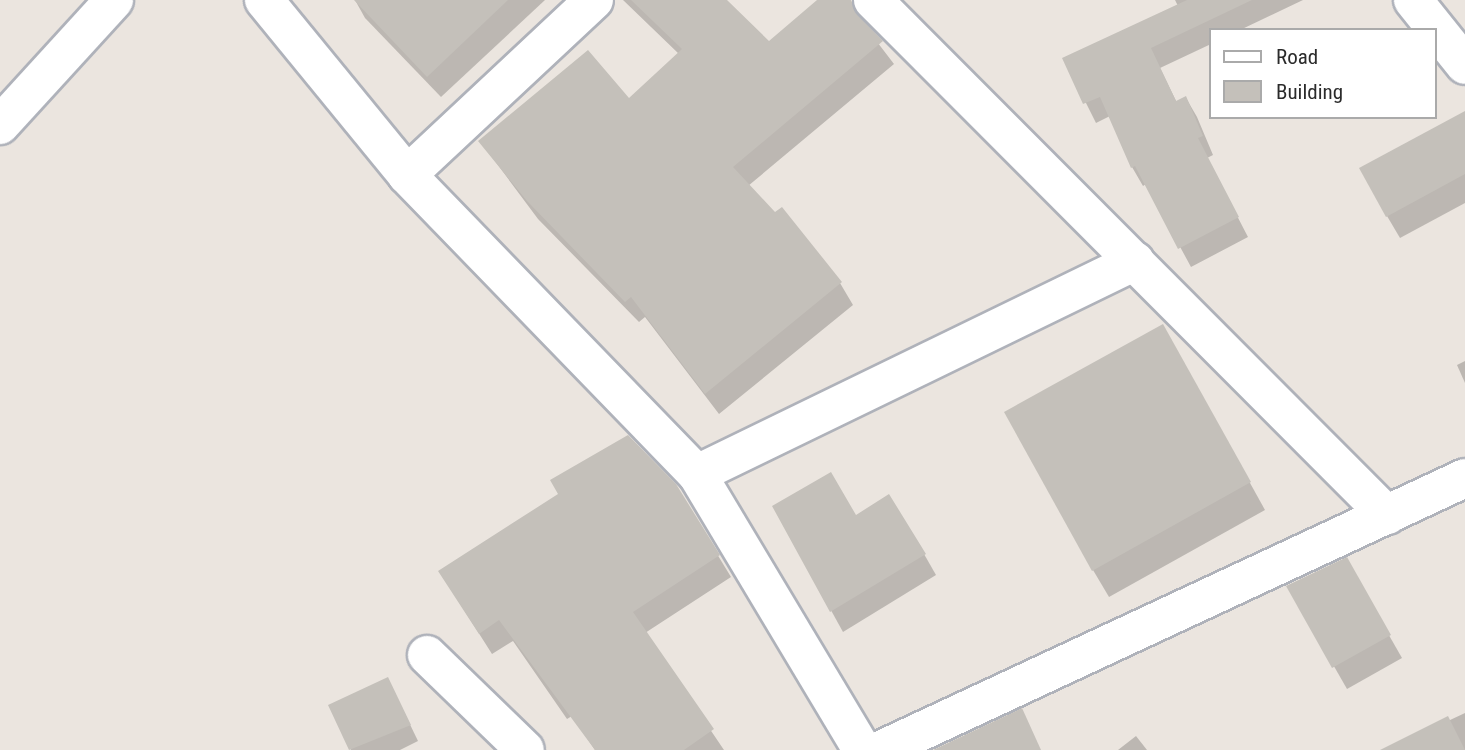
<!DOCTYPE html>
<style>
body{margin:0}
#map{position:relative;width:1465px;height:750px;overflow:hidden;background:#ebe5df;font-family:"Roboto Condensed",sans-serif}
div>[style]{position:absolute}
.shadow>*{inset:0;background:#0003}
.building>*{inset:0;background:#c4c0ba}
.roads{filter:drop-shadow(2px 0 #afb2ba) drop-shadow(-2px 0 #afb2ba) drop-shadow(0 2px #afb2ba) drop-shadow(0 -2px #afb2ba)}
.street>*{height:38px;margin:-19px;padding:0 19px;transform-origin:19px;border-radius:19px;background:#fff}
span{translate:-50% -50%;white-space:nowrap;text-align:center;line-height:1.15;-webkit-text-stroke:6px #fff;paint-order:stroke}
.legend{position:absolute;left:1209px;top:28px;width:228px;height:91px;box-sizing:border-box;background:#fff;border:2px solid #aaa;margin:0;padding:9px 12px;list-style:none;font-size:21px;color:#2b2b2b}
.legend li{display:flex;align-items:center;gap:14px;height:35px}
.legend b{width:35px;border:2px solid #aaa}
</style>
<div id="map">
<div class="shadow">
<div style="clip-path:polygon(355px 0,545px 0,441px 97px,365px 18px)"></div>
<div style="clip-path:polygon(623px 0,724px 0,769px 43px,820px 0,845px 0,894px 64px,748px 186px,840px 283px,853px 305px,719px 414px,645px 317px,639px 322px,538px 219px,480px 141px,629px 101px,679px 54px)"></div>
<div style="clip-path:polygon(1175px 0,1303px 0,1240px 30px,1211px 30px,1211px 44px,1160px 68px,1177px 103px,1186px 98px,1197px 117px,1213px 155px,1207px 158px,1248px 237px,1191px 267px,1146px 184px,1143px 186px,1132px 167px,1110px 116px,1096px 123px,1064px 59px,1178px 6px)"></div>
<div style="clip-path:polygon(1465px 128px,1465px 203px,1400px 238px,1387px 216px)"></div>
<div style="clip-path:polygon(1178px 353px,1265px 510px,1109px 597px,1093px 570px)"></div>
<div style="clip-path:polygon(1465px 361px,1465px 383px,1457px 365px)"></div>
<div style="clip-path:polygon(675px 485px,731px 577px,645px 633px,724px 750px,595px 750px,572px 716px,567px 719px,513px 641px,492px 654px,440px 572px)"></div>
<div style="clip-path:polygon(774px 507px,924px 554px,936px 575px,843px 632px)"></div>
<div style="clip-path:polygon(1346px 560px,1402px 658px,1347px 689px,1288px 586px)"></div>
<div style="clip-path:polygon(388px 679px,418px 741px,400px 750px,351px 750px,330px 705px)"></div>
<div style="clip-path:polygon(1465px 713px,1465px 750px,1386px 750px)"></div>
<div style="clip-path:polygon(1136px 736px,1147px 750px,1118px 750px)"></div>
</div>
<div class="building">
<div style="clip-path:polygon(354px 0,508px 0,427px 77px)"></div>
<div style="clip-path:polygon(631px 0,727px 0,769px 41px,817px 0,851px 0,858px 15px,883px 41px,733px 167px,775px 212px,782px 207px,842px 282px,705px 394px,631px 297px,625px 302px,527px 201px,478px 141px,588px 50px,629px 98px,682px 49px)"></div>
<div style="clip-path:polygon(1187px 0,1252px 0,1151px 48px,1176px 101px,1186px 96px,1203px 136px,1198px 138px,1239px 217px,1178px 249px,1135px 166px,1131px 168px,1100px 97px,1083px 104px,1062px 58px)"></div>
<div style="clip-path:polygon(1465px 111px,1465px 174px,1386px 217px,1359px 168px)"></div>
<div style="clip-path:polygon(1163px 324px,1251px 482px,1092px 571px,1004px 412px)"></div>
<div style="clip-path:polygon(628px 435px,676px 484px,720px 555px,633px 612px,714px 729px,684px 750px,595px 750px,499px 620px,479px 634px,438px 571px,558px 494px,550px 480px)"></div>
<div style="clip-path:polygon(831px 472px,856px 515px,889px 494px,926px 554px,830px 612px,772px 506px)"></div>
<div style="clip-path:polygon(1347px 557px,1391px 635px,1332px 668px,1286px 586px)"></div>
<div style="clip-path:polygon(388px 677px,411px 725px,349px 750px,328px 705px)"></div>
<div style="clip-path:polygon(1022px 708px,1041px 750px,933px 750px)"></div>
<div style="clip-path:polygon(1448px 716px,1465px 750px,1380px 750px)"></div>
</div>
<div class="roads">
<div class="street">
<div style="left:264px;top:0;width:226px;rotate:50.7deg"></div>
<div style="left:407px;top:175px;width:417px;rotate:45.9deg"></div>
<div style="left:697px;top:474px;width:322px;rotate:59.1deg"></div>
<div style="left:873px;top:0;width:728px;rotate:45.06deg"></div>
<div style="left:1413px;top:0;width:83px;rotate:51.3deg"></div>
<div style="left:0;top:125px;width:169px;rotate:-47.6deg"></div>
<div style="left:407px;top:175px;width:256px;rotate:-43.1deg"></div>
<div style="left:697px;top:474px;width:487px;rotate:-25.9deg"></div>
<div style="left:427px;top:655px;width:136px;rotate:44.1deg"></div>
<div style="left:881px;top:750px;width:644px;rotate:-24.97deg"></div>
</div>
</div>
<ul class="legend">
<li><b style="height:9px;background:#fff"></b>Road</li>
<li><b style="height:19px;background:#c4c0ba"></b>Building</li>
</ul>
</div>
